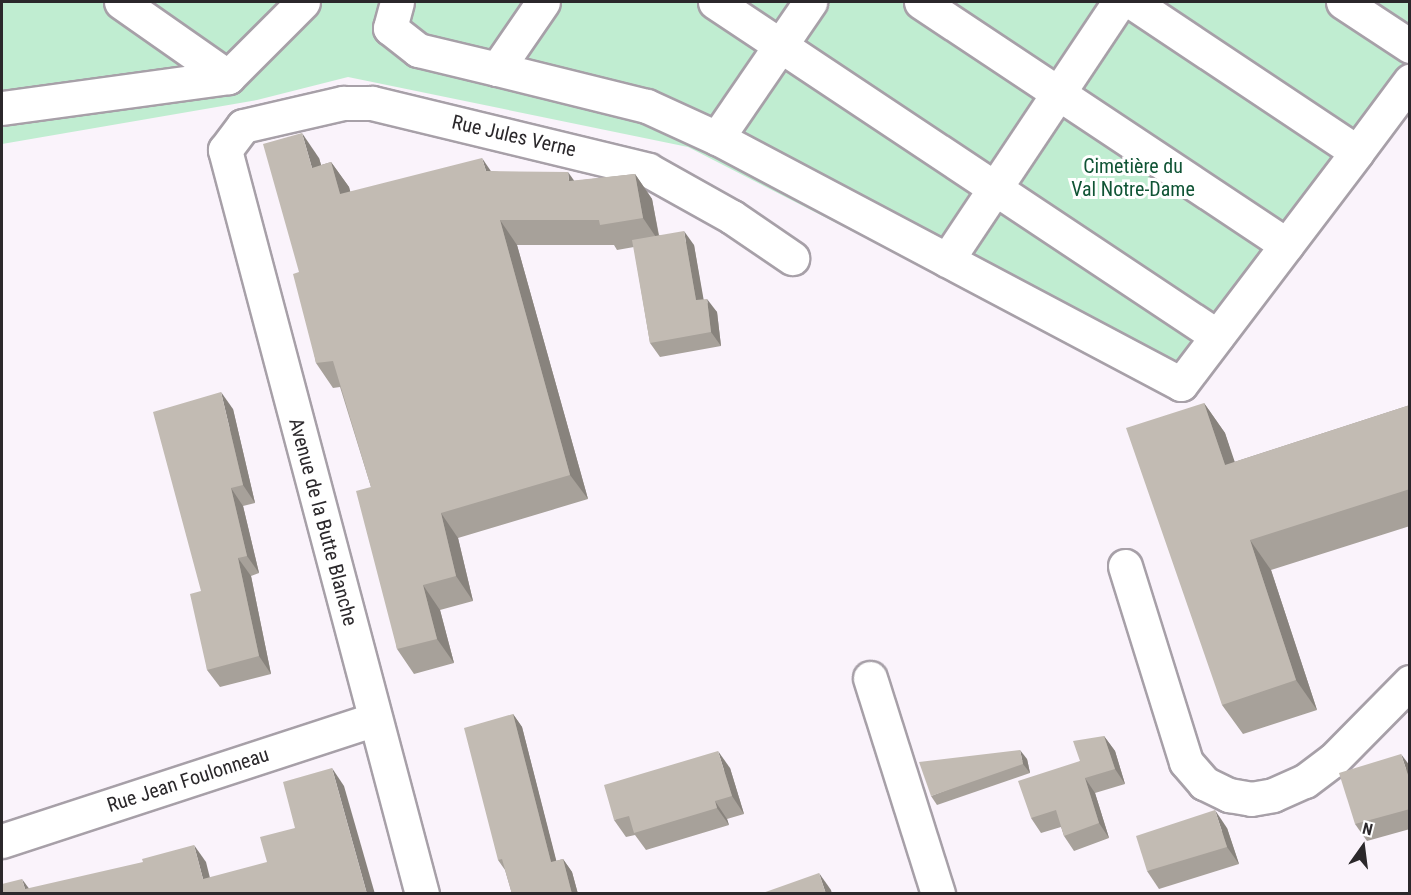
<!DOCTYPE html>
<meta charset="utf-8">
<style>
body{margin:0}
#map{position:relative;width:1411px;height:895px;overflow:hidden;background:#faf3fb;font-family:"Roboto Condensed",sans-serif}
div>[style]{position:absolute}
.green>*{inset:0;background:#c0edd1}
.roads{filter:drop-shadow(2px 0 #a7a0a8) drop-shadow(-2px 0 #a7a0a8) drop-shadow(0 2px #a7a0a8) drop-shadow(0 -2px #a7a0a8)}
.minor>*{height:33px;margin:-16.5px;padding:0 16.5px;transform-origin:16.5px;border-radius:16.5px;background:#fff}
.wall>*{inset:0;background:#a7a19a}
.shaded-wall>*{inset:0;background:#88837d}
.building>*{inset:0;background:#c2bbb3}
span{translate:-50% -50%;white-space:nowrap;text-align:center;line-height:1.15;-webkit-text-stroke:6px #fff;paint-order:stroke}
.street-label{font-size:20px;color:#2b282b}
.park-label{font-size:20px;color:#105435}
.frame{position:absolute;inset:0;border:3px solid #2b282b;pointer-events:none}
.north{position:absolute;left:1333px;top:817px;width:60px;height:60px;-webkit-text-stroke:4px #fff;paint-order:stroke;rotate:14deg;font-size:16px;font-weight:700;line-height:24px;text-align:center;color:#2b282b}
.north::after{content:'';display:block;margin:auto;width:21px;height:27px;background:#2b282b;clip-path:polygon(50% 0,100% 100%,50% 72%,0 100%)}
</style>
<div id="map">
<div class="green">
<div style="clip-path:polygon(2px 2px,1409px 2px,1409px 97px,1186px 402px,688px 147px,348px 77px,257px 100px,2px 144px)"></div>
</div>
<div class="roads">
<div class="minor">
<div style="left:121px;top:2px;width:131px;rotate:35deg"></div>
<div style="left:397px;top:2px;width:27px;rotate:105deg"></div>
<div style="left:390px;top:28px;width:36px;rotate:38deg"></div>
<div style="left:418px;top:50px;width:81px;rotate:13.5deg"></div>
<div style="left:497px;top:69px;width:81px;rotate:-55.5deg"></div>
<div style="left:715px;top:2px;width:603px;rotate:33.64deg"></div>
<div style="left:921px;top:2px;width:439px;rotate:33.6deg"></div>
<div style="left:1132px;top:2px;width:270px;rotate:33.7deg"></div>
<div style="left:1357px;top:152px;width:89px;rotate:-53.3deg"></div>
<div style="left:1343px;top:2px;width:80px;rotate:33.3deg"></div>
<div style="left:497px;top:69px;width:154px;rotate:13.9deg"></div>
<div style="left:647px;top:106px;width:77px;rotate:24.6deg"></div>
<div style="left:717px;top:138px;width:525px;rotate:27.93deg"></div>
<div style="left:1181px;top:384px;width:291px;rotate:-52.8deg"></div>
<div style="left:2px;top:108px;width:228px;rotate:-7.8deg"></div>
<div style="left:228px;top:77px;width:106px;rotate:-45deg"></div>
<div style="left:717px;top:138px;width:165px;rotate:-55.6deg"></div>
<div style="left:947px;top:260px;width:310px;rotate:-56.3deg"></div>
<div style="left:1125px;top:566px;width:205px;rotate:72.7deg"></div>
<div style="left:1186px;top:762px;width:28px;rotate:49deg"></div>
<div style="left:1204px;top:783px;width:28px;rotate:26deg"></div>
<div style="left:1229px;top:795px;width:22px;rotate:10deg"></div>
<div style="left:1251px;top:799px;width:22px;rotate:-10deg"></div>
<div style="left:1273px;top:795px;width:35px;rotate:-24deg"></div>
<div style="left:1305px;top:781px;width:34px;rotate:-37deg"></div>
<div style="left:1332px;top:761px;width:111px;rotate:-45.4deg"></div>
<div style="left:870px;top:678px;width:226px;rotate:72.5deg"></div>
<div style="left:2px;top:841px;width:392px;rotate:-18.1deg"></div>
<div style="left:422px;top:894px;width:770px;rotate:-104.83deg"></div>
<div style="left:225px;top:150px;width:30px;rotate:-53deg"></div>
<div style="left:243px;top:126px;width:103px;rotate:-13deg"></div>
<div style="left:343px;top:103px;width:29px"></div>
<div style="left:372px;top:103px;width:284px;rotate:13.6deg"></div>
<div style="left:648px;top:170px;width:96px;rotate:29.2deg"></div>
<div style="left:732px;top:217px;width:73px;rotate:34.3deg"></div>
</div>
</div>
<div class="wall">
<div style="clip-path:polygon(319px 158px,321px 165px,331px 162px,349px 187px,350px 192px,491px 171px,574px 181px,635px 174px,652px 199px,659px 235px,694px 245px,703px 299px,717px 312px,721px 346px,660px 357px,650px 343px,634px 247px,617px 250px,614px 245px,517px 245px,588px 499px,458px 538px,473px 601px,440px 610px,454px 663px,414px 674px,397px 649px,371px 487px,340px 387px,333px 388px,316px 363px,299px 272px)"></div>
<div style="clip-path:polygon(1204px 403px,1225px 433px,1234px 462px,1410px 405px,1410px 526px,1271px 570px,1317px 710px,1243px 734px,1222px 705px)"></div>
<div style="clip-path:polygon(233px 409px,255px 503px,243px 506px,259px 573px,251px 576px,271px 674px,220px 687px,207px 670px,201px 591px)"></div>
<div style="clip-path:polygon(513px 714px,522px 727px,556px 861px,563px 859px,572px 872px,578px 894px,512px 894px,505px 870px,498px 860px)"></div>
<div style="clip-path:polygon(1104px 736px,1115px 751px,1125px 784px,1095px 793px,1109px 838px,1074px 851px,1064px 836px,1061px 827px,1041px 833px,1031px 818px,1080px 761px)"></div>
<div style="clip-path:polygon(1027px 759px,1030px 773px,937px 805px,931px 796px)"></div>
<div style="clip-path:polygon(1410px 766px,1410px 829px,1367px 841px,1355px 824px)"></div>
<div style="clip-path:polygon(730px 768px,744px 814px,727px 819px,729px 825px,646px 850px,635px 835px,626px 837px,614px 820px)"></div>
<div style="clip-path:polygon(1227px 828px,1239px 864px,1159px 889px,1147px 871px)"></div>
</div>
<div class="shaded-wall">
<div style="clip-path:polygon(302px 133px,319px 158px,329px 192px,312px 168px)"></div>
<div style="clip-path:polygon(482px 158px,499px 183px,486px 171px)"></div>
<div style="clip-path:polygon(331px 162px,349px 187px,358px 219px,340px 194px)"></div>
<div style="clip-path:polygon(568px 172px,585px 196px,569px 181px)"></div>
<div style="clip-path:polygon(635px 174px,652px 199px,660px 243px,643px 218px)"></div>
<div style="clip-path:polygon(500px 220px,517px 245px,588px 499px,570px 475px)"></div>
<div style="clip-path:polygon(684px 231px,694px 245px,706px 313px,696px 300px)"></div>
<div style="clip-path:polygon(707px 299px,717px 312px,721px 346px,711px 332px)"></div>
<div style="clip-path:polygon(221px 392px,233px 409px,255px 503px,243px 485px)"></div>
<div style="clip-path:polygon(1204px 403px,1225px 433px,1246px 495px,1225px 465px)"></div>
<div style="clip-path:polygon(231px 488px,243px 506px,259px 573px,247px 556px)"></div>
<div style="clip-path:polygon(441px 513px,458px 538px,473px 601px,456px 576px)"></div>
<div style="clip-path:polygon(1250px 540px,1271px 570px,1317px 710px,1296px 680px)"></div>
<div style="clip-path:polygon(238px 558px,251px 576px,271px 674px,259px 656px)"></div>
<div style="clip-path:polygon(423px 585px,440px 610px,454px 663px,437px 639px)"></div>
<div style="clip-path:polygon(513px 714px,522px 727px,560px 875px,551px 862px)"></div>
<div style="clip-path:polygon(1104px 736px,1115px 751px,1125px 784px,1115px 769px)"></div>
<div style="clip-path:polygon(1020px 750px,1027px 759px,1030px 773px,1023px 764px)"></div>
<div style="clip-path:polygon(718px 751px,730px 768px,744px 814px,732px 796px)"></div>
<div style="clip-path:polygon(1401px 754px,1410px 766px,1410px 781px)"></div>
<div style="clip-path:polygon(332px 768px,344px 786px,375px 894px,367px 894px)"></div>
<div style="clip-path:polygon(1085px 778px,1095px 793px,1109px 838px,1099px 823px)"></div>
<div style="clip-path:polygon(715px 801px,727px 819px,729px 825px,717px 808px)"></div>
<div style="clip-path:polygon(1215px 810px,1227px 828px,1239px 864px,1227px 847px)"></div>
<div style="clip-path:polygon(194px 845px,206px 862px,214px 894px,203px 879px)"></div>
<div style="clip-path:polygon(563px 859px,572px 872px,578px 894px,572px 894px)"></div>
<div style="clip-path:polygon(819px 873px,831px 890px,832px 894px,826px 894px)"></div>
<div style="clip-path:polygon(22px 879px,33px 894px,25px 889px)"></div>
</div>
<div class="building">
<div style="clip-path:polygon(302px 133px,312px 168px,331px 162px,340px 194px,482px 158px,486px 171px,568px 172px,569px 181px,635px 174px,643px 218px,600px 225px,599px 220px,500px 220px,570px 475px,441px 513px,456px 576px,423px 585px,437px 639px,397px 649px,356px 491px,371px 487px,333px 361px,316px 363px,293px 274px,299px 272px,263px 144px)"></div>
<div style="clip-path:polygon(684px 231px,696px 300px,707px 299px,711px 332px,650px 343px,632px 240px)"></div>
<div style="clip-path:polygon(221px 392px,243px 485px,231px 488px,247px 556px,238px 558px,259px 656px,207px 670px,190px 594px,201px 591px,153px 412px)"></div>
<div style="clip-path:polygon(1204px 403px,1225px 465px,1410px 405px,1410px 489px,1250px 540px,1296px 680px,1222px 705px,1126px 428px)"></div>
<div style="clip-path:polygon(513px 714px,551px 862px,563px 859px,572px 894px,512px 894px,502px 859px,498px 860px,464px 728px)"></div>
<div style="clip-path:polygon(1104px 736px,1115px 769px,1085px 778px,1084px 775px,1099px 823px,1064px 836px,1056px 810px,1031px 818px,1018px 781px,1080px 761px,1073px 741px)"></div>
<div style="clip-path:polygon(1020px 750px,1023px 764px,931px 796px,919px 762px)"></div>
<div style="clip-path:polygon(718px 751px,732px 796px,715px 801px,717px 808px,634px 833px,629px 816px,614px 820px,604px 785px)"></div>
<div style="clip-path:polygon(1401px 754px,1410px 781px,1410px 809px,1355px 824px,1339px 773px)"></div>
<div style="clip-path:polygon(332px 768px,367px 894px,2px 894px,2px 884px,22px 879px,25px 889px,143px 862px,142px 859px,194px 845px,203px 879px,267px 862px,260px 837px,295px 828px,283px 782px)"></div>
<div style="clip-path:polygon(1215px 810px,1227px 847px,1147px 871px,1136px 836px)"></div>
<div style="clip-path:polygon(819px 873px,826px 894px,760px 894px)"></div>
</div>
<div class="street-label">
<span style="left:514px;top:136px;rotate:13deg">Rue Jules Verne</span>
<span style="left:323px;top:522px;rotate:75deg">Avenue de la Butte Blanche</span>
<span style="left:188px;top:780px;rotate:-18deg">Rue Jean Foulonneau</span>
</div>
<div class="park-label">
<span style="left:1133px;top:178px">Cimetière du<br>Val Notre-Dame</span>
</div>
<div class="frame"></div>
<div class="north">N</div>
</div>
